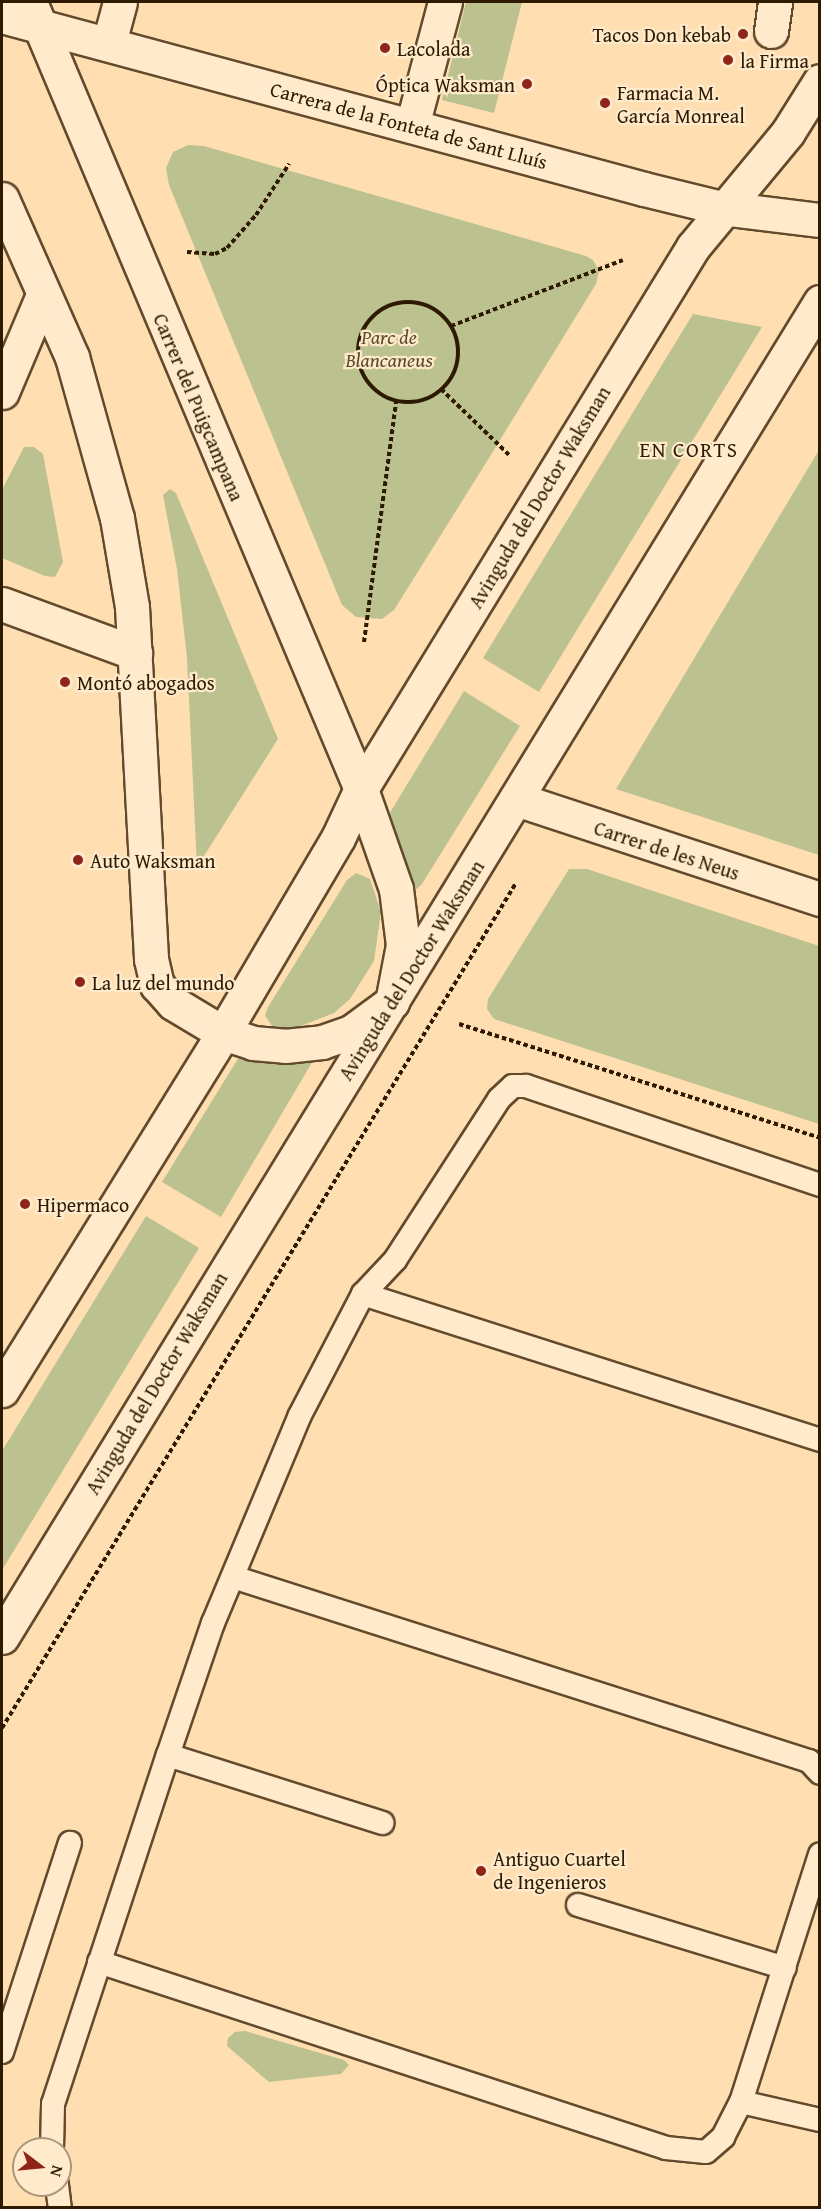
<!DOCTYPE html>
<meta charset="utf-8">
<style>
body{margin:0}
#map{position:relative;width:821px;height:2209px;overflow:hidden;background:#ffdeb1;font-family:"Gentium Book Plus",serif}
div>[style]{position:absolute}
.green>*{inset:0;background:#bbc290}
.path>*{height:4px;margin-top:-2px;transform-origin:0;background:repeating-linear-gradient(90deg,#2d1a00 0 4.5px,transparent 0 7.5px)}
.path>.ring{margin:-2px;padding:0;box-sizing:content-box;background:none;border:4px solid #2d1a00;border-radius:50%}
.roads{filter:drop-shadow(2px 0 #624b2c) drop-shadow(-2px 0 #624b2c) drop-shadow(0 2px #624b2c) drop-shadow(0 -2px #624b2c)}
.lane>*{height:22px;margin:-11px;padding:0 11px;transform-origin:11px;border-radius:11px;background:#ffeacc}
.street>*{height:33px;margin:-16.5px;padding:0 16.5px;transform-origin:16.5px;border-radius:16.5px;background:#ffeacc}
.secondary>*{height:33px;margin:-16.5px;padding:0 16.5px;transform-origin:16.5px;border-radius:16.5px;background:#ffeacc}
.dots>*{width:16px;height:16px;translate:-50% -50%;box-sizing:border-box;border:3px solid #ffeacc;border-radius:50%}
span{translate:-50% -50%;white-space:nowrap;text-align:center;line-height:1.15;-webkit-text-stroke:4.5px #ffeacc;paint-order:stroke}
.poi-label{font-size:20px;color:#2d1a00}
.right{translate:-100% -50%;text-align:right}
.left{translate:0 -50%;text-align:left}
.street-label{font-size:20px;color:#2d1a00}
.park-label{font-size:20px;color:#584c2b;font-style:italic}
.neighbourhood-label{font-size:21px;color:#2d1a00;letter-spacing:1.5px}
.frame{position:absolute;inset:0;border:3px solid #2d1a00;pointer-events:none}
.north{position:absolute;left:12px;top:2137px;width:60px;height:60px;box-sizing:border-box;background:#ffeacc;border:2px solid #ab977a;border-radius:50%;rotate:106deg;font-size:16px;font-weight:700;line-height:24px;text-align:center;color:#2d1a00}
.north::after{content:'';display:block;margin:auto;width:21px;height:27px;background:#8f2418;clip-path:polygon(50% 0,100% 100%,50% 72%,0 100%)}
</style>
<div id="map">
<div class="green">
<div style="clip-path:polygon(466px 2px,522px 2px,494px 113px,442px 100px)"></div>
<div style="clip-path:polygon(188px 145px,204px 146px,586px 256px,593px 260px,599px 271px,596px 284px,484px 466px,394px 610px,382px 619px,356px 617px,342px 605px,169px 185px,166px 168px,173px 152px)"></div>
<div style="clip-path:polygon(693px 314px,762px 327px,539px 692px,483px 658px)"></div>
<div style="clip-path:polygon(24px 447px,34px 447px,43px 454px,63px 562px,55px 577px,45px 576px,2px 558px,2px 490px)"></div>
<div style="clip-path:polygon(819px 450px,819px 855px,616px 789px)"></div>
<div style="clip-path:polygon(170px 489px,176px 493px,278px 739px,197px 867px,187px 658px,177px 569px,163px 495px)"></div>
<div style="clip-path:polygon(464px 691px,520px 726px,422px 884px,417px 889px,411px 888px,386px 819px)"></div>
<div style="clip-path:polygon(569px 869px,587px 869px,819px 946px,819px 1124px,494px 1019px,487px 1009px,488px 999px)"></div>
<div style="clip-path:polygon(356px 873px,370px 879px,381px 912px,374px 961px,350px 999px,334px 1013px,293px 1029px,273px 1027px,265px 1016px,268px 1007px,347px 880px)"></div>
<div style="clip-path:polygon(239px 1057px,314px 1059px,221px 1217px,162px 1182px)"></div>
<div style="clip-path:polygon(146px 1216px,199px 1248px,2px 1570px,2px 1451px)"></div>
<div style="clip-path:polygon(245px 2031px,344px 2060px,349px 2065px,341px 2074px,269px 2082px,227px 2046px,228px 2038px,235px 2032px)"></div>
</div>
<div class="path">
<div style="left:187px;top:252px;width:28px;rotate:4deg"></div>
<div style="left:215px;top:254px;width:13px;rotate:-27deg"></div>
<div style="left:227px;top:248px;width:44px;rotate:-48.7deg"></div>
<div style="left:256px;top:215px;width:61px;rotate:-57.1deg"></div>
<div class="ring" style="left:358px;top:302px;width:96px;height:96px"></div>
<div style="left:451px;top:326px;width:184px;rotate:-21deg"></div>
<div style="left:441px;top:389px;width:95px;rotate:44.1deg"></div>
<div style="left:364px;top:642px;width:243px;rotate:-82.4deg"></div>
<div style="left:459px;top:1024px;width:379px;rotate:17.5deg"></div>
<div style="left:2px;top:1728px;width:989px;rotate:-58.69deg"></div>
</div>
<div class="roads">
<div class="lane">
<div style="left:363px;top:1294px;width:480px;rotate:17.7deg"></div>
<div style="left:233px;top:1577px;width:605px;rotate:17.72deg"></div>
<div style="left:809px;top:1761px;width:16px;rotate:47deg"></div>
<div style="left:168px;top:1755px;width:225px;rotate:17.6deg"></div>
<div style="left:578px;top:1905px;width:216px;rotate:16.9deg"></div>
<div style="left:99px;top:1962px;width:597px;rotate:18.16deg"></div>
<div style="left:666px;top:2148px;width:40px;rotate:5.7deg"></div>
<div style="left:706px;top:2152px;width:23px;rotate:-41deg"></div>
<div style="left:723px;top:2137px;width:39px;rotate:-63deg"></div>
<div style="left:741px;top:2102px;width:260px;rotate:-72.3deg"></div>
<div style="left:2px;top:2052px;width:220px;rotate:-72deg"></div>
<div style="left:741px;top:2102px;width:81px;rotate:12.8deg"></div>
<div style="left:52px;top:2149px;width:45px;rotate:-88.7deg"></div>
<div style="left:53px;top:2104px;width:367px;rotate:-71.8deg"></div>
<div style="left:168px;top:1755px;width:139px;rotate:-71.2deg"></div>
<div style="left:213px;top:1623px;width:223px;rotate:-67.3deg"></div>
<div style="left:299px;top:1417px;width:139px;rotate:-62.5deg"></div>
<div style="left:363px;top:1294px;width:47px;rotate:-46.7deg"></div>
<div style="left:395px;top:1260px;width:192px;rotate:-57.1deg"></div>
<div style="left:499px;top:1099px;width:19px;rotate:-43deg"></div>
<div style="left:513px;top:1086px;width:13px"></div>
<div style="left:526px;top:1086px;width:310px;rotate:18.6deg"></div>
<div style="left:57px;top:2185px;width:23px;rotate:83deg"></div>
</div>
<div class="street">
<div style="left:2px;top:16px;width:665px;rotate:15.08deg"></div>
<div style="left:644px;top:189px;width:80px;rotate:13.7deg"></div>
<div style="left:722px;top:208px;width:99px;rotate:7deg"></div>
<div style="left:771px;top:31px;width:29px;rotate:-82deg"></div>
<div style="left:109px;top:43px;width:42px;rotate:-75deg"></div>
<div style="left:412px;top:126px;width:128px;rotate:-75.1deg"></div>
<div style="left:2px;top:199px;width:173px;rotate:66.1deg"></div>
<div style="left:72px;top:357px;width:167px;rotate:74.4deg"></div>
<div style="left:117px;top:518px;width:90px;rotate:80.4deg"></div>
<div style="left:132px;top:607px;width:353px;rotate:86.9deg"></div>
<div style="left:151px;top:959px;width:27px;rotate:77deg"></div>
<div style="left:157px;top:985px;width:24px;rotate:48deg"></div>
<div style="left:173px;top:1003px;width:58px;rotate:31deg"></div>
<div style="left:223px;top:1033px;width:32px;rotate:18deg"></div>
<div style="left:253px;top:1043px;width:32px;rotate:5deg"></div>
<div style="left:285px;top:1046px;width:37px;rotate:-6deg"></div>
<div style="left:322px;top:1042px;width:31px;rotate:-19deg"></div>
<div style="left:351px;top:1032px;width:51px;rotate:-36.2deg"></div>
<div style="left:392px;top:1002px;width:58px;rotate:-79.1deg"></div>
<div style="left:403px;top:945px;width:56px;rotate:-97.1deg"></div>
<div style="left:396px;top:889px;width:106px;rotate:-109.3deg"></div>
<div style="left:361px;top:789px;width:854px;rotate:-112.81deg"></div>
<div style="left:2px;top:392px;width:105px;rotate:-67.1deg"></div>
<div style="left:2px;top:604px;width:142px;rotate:20.2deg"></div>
<div style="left:516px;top:799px;width:320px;rotate:18.2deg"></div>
</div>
<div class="secondary">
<div style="left:2px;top:1390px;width:420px;rotate:-58.2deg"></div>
<div style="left:223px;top:1033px;width:226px;rotate:-59.5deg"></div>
<div style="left:338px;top:838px;width:54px;rotate:-64.9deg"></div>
<div style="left:361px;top:789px;width:636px;rotate:-58.51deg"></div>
<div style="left:693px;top:247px;width:149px;rotate:-50.4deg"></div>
<div style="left:788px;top:132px;width:60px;rotate:-57.9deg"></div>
<div style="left:2px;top:1637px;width:1566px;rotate:-58.5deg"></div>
</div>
</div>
<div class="dots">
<div style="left:743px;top:34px;background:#8f2418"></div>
<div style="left:385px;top:48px;background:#8f2418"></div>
<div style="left:728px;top:60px;background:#8f2418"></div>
<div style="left:527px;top:84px;background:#8f2418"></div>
<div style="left:605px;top:103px;background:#8f2418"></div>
<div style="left:65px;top:682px;background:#8f2418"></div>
<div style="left:78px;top:860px;background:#8f2418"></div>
<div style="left:80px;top:982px;background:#8f2418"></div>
<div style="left:25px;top:1204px;background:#8f2418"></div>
<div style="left:481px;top:1871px;background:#8f2418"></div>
</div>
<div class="poi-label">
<span class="right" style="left:731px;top:34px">Tacos Don kebab</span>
<span class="left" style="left:397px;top:48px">Lacolada</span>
<span class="left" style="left:740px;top:60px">la Firma</span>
<span class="right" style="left:515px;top:84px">Óptica Waksman</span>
<span class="left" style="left:617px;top:104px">Farmacia M.<br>García Monreal</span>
<span class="left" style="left:77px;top:682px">Montó abogados</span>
<span class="left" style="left:90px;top:860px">Auto Waksman</span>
<span class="left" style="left:92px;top:982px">La luz del mundo</span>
<span class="left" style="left:37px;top:1204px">Hipermaco</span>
<span class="left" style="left:493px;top:1870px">Antiguo Cuartel<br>de Ingenieros</span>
</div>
<div class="street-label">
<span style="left:409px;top:125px;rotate:15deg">Carrera de la Fonteta de Sant Lluís</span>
<span style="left:199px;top:407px;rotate:67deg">Carrer del Puigcampana</span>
<span style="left:539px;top:497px;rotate:-59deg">Avinguda del Doctor Waksman</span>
<span style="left:667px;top:850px;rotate:18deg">Carrer de les Neus</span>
<span style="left:411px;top:970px;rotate:-58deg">Avinguda del Doctor Waksman</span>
<span style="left:156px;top:1383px;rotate:-59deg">Avinguda del Doctor Waksman</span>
</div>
<div class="park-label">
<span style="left:389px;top:348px">Parc de<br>Blancaneus</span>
</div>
<div class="neighbourhood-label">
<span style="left:689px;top:450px">EN CORTS</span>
</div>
<div class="frame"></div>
<div class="north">N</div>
</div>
